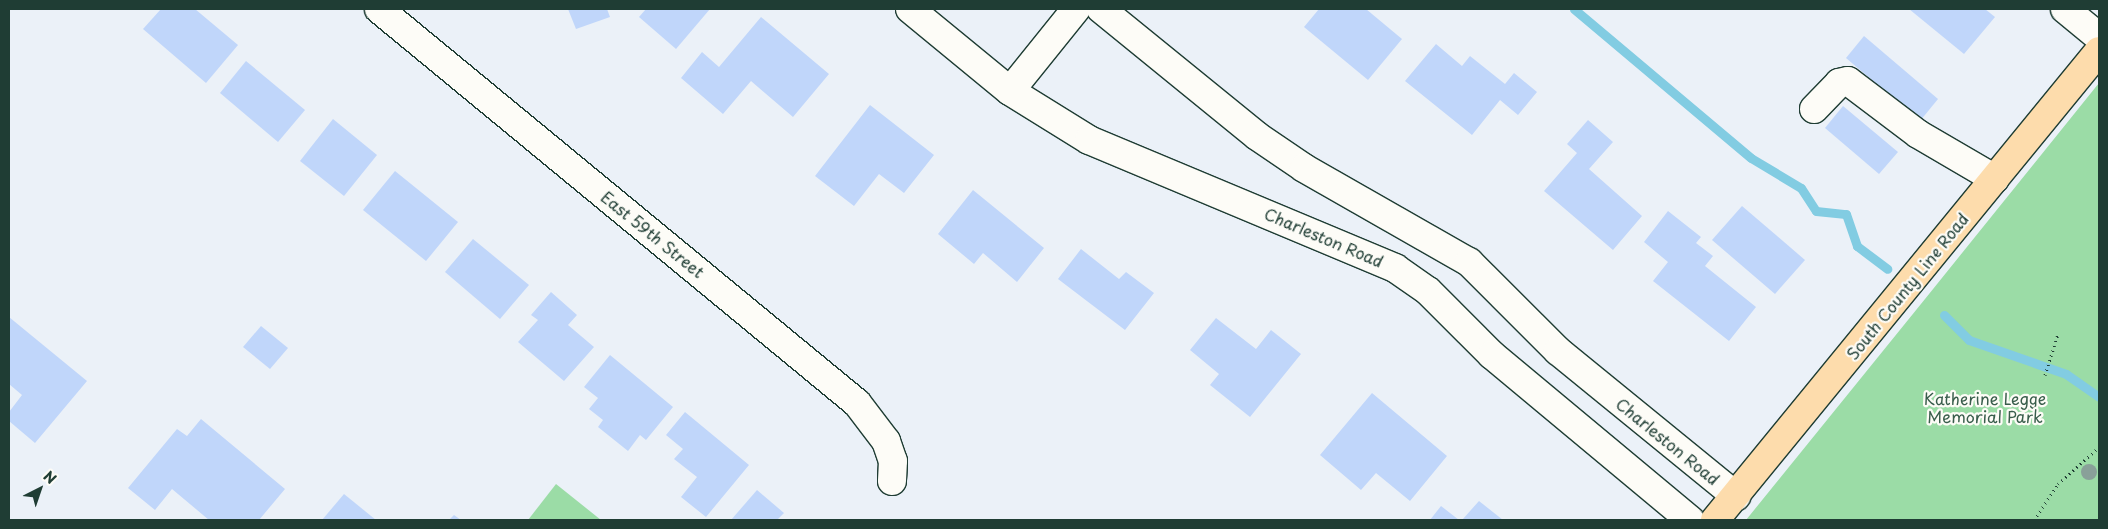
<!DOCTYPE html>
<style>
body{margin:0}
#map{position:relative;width:2108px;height:529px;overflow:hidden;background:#ebf1f8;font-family:"Playpen Sans",sans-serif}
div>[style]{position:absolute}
.green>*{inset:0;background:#9bdca6}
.stream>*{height:9px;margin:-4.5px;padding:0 4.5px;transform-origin:4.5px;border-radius:4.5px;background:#82cce2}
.building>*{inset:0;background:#c0d6fa}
.path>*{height:3px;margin-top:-1.5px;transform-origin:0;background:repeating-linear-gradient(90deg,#1f3d34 0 1px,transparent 0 5px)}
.roads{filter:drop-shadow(1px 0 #1f3d34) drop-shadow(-1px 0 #1f3d34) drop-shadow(0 1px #1f3d34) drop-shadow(0 -1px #1f3d34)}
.minor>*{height:28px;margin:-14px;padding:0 14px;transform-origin:14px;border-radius:14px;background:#fdfcf7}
.major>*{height:28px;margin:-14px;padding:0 14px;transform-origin:14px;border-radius:14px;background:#fddcac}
.trees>*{width:16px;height:16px;margin:-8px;border-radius:50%;background:#89a099}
span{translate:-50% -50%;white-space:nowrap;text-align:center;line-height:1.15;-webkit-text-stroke:4.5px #fdfcf7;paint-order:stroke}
.street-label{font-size:16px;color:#1f3d34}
.park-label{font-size:16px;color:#385d4b}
.frame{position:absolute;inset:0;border:10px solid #1f3d34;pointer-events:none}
.north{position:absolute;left:15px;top:464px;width:50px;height:50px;-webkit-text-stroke:4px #fdfcf7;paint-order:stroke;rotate:41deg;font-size:14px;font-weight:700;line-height:20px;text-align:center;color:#1f3d34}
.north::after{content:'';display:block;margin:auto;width:18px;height:22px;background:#1f3d34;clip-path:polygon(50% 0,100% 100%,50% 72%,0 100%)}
</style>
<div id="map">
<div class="green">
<div style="clip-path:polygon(2099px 83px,2099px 520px,1746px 520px,1925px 299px)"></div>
<div style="clip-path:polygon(556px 484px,601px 520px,528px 520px)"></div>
</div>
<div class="stream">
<div style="left:1574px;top:9px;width:231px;rotate:40.1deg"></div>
<div style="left:1751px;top:158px;width:58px;rotate:31deg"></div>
<div style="left:1801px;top:188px;width:27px;rotate:57deg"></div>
<div style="left:1816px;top:211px;width:30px;rotate:6deg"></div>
<div style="left:1846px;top:214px;width:34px;rotate:71deg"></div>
<div style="left:1857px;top:246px;width:38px;rotate:37deg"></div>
<div style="left:1944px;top:315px;width:35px;rotate:45deg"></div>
<div style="left:1969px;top:340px;width:103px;rotate:19.3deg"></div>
<div style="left:2066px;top:374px;width:40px;rotate:34.9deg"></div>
</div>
<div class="building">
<div style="clip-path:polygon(161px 9px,195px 9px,238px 45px,206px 83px,143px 29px)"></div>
<div style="clip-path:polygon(568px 9px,607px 9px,610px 17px,576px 29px)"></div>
<div style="clip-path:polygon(646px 9px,710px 9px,676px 49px,639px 17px)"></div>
<div style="clip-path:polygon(1319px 9px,1366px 9px,1402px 39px,1368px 80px,1304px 27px)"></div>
<div style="clip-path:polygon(1909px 9px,1985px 9px,1995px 17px,1964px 54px)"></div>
<div style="clip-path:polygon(761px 17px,829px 74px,793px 117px,751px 81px,723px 114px,681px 78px,702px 52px,719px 67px)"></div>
<div style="clip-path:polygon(1864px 36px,1938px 99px,1920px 121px,1846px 58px)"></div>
<div style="clip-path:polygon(1436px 44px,1462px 66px,1470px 56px,1505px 84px,1514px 73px,1537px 92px,1518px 115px,1500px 100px,1472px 135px,1405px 81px)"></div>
<div style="clip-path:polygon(246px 61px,305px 110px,278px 142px,220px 93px)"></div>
<div style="clip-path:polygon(870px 105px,934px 155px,904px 193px,879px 174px,854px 206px,815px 176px)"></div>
<div style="clip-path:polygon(1843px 106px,1898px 152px,1879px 174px,1825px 128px)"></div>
<div style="clip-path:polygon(333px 119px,377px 155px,344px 196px,300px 161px)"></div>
<div style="clip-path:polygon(1588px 120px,1613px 142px,1589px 169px,1642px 216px,1613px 250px,1544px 191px,1577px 153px,1567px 144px)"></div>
<div style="clip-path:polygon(395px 171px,458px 222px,426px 261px,363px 210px)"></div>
<div style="clip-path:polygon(973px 190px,1044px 248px,1017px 282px,983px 253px,974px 264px,938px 234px)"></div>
<div style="clip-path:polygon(1742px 206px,1805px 260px,1775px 294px,1712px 240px)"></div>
<div style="clip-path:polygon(1668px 211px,1701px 237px,1696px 243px,1713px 256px,1705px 266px,1756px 307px,1729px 341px,1653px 281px,1668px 262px,1644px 242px)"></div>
<div style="clip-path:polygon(473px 239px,529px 285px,500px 319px,445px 272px)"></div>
<div style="clip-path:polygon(1081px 249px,1119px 279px,1126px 272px,1154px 293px,1125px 330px,1058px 279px)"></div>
<div style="clip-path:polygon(551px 292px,577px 315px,568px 325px,594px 347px,564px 381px,518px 342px,538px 320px,531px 315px)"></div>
<div style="clip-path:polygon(9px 317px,87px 381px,35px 443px,9px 421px,9px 412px,22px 395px,9px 384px)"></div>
<div style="clip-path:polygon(1216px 318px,1256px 349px,1271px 330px,1301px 354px,1250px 417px,1210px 385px,1219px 374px,1190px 350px)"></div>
<div style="clip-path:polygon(261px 326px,288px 348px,270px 369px,243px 347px)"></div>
<div style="clip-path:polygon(610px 355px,673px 407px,646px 440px,640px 435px,628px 451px,598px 427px,603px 420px,589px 409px,598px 398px,584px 387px)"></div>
<div style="clip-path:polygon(1372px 393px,1447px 456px,1410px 501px,1376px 473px,1361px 490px,1320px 455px)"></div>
<div style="clip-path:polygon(685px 412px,749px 465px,706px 517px,681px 497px,697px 477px,674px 459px,683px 449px,666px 435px)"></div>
<div style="clip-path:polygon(201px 419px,285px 489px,259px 520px,209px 520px,172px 489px,155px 510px,128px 488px,177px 429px,187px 436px)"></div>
<div style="clip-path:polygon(757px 490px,784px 513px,777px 520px,731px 520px)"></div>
<div style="clip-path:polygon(344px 494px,376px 520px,322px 520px)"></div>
<div style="clip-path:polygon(1479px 501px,1503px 520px,1462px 520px)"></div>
<div style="clip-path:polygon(1441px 506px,1459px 520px,1430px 520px)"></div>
<div style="clip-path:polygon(454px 515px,461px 520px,449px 520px)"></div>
</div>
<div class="path">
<div style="left:2045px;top:375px;width:43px;rotate:-72.4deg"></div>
<div style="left:2034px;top:520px;width:43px;rotate:-56.3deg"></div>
<div style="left:2058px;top:484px;width:55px;rotate:-42.1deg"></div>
</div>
<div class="roads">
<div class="minor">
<div style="left:379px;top:9px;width:619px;rotate:39.5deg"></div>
<div style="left:857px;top:403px;width:48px;rotate:52.7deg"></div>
<div style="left:886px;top:441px;width:21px;rotate:71deg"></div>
<div style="left:893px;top:461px;width:20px;rotate:93deg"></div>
<div style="left:910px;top:9px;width:129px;rotate:39.4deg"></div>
<div style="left:1010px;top:91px;width:93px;rotate:31.8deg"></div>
<div style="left:1089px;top:140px;width:332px;rotate:22.7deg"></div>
<div style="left:1395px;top:268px;width:40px;rotate:34.9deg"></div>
<div style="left:1428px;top:291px;width:91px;rotate:45deg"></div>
<div style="left:1492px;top:355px;width:258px;rotate:39.8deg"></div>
<div style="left:1101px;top:9px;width:201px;rotate:39.1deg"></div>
<div style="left:1257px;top:136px;width:57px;rotate:34.2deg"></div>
<div style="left:1304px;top:168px;width:190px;rotate:29.7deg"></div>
<div style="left:1469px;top:262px;width:126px;rotate:45deg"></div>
<div style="left:1558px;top:351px;width:230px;rotate:39.2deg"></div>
<div style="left:2065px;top:9px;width:44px;rotate:39.5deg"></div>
<div style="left:1010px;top:91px;width:105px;rotate:-51.2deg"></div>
<div style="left:1814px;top:109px;width:36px;rotate:-46deg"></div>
<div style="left:1839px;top:83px;width:9px;rotate:-13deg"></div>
<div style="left:1848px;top:81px;width:88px;rotate:37.1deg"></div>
<div style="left:1918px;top:134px;width:89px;rotate:30.3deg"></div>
</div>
<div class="major">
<div style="left:1715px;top:520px;width:606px;rotate:-50.69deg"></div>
</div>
</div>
<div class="trees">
<div style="left:2089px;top:472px"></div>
</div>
<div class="street-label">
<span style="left:653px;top:234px;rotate:39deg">East 59th Street</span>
<span style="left:1324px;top:237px;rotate:23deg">Charleston Road</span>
<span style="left:1907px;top:286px;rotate:-51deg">South County Line Road</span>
<span style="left:1668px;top:441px;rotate:39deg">Charleston Road</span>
</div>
<div class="park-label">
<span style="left:1985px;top:407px">Katherine Legge<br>Memorial Park</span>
</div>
<div class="frame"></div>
<div class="north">N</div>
</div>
